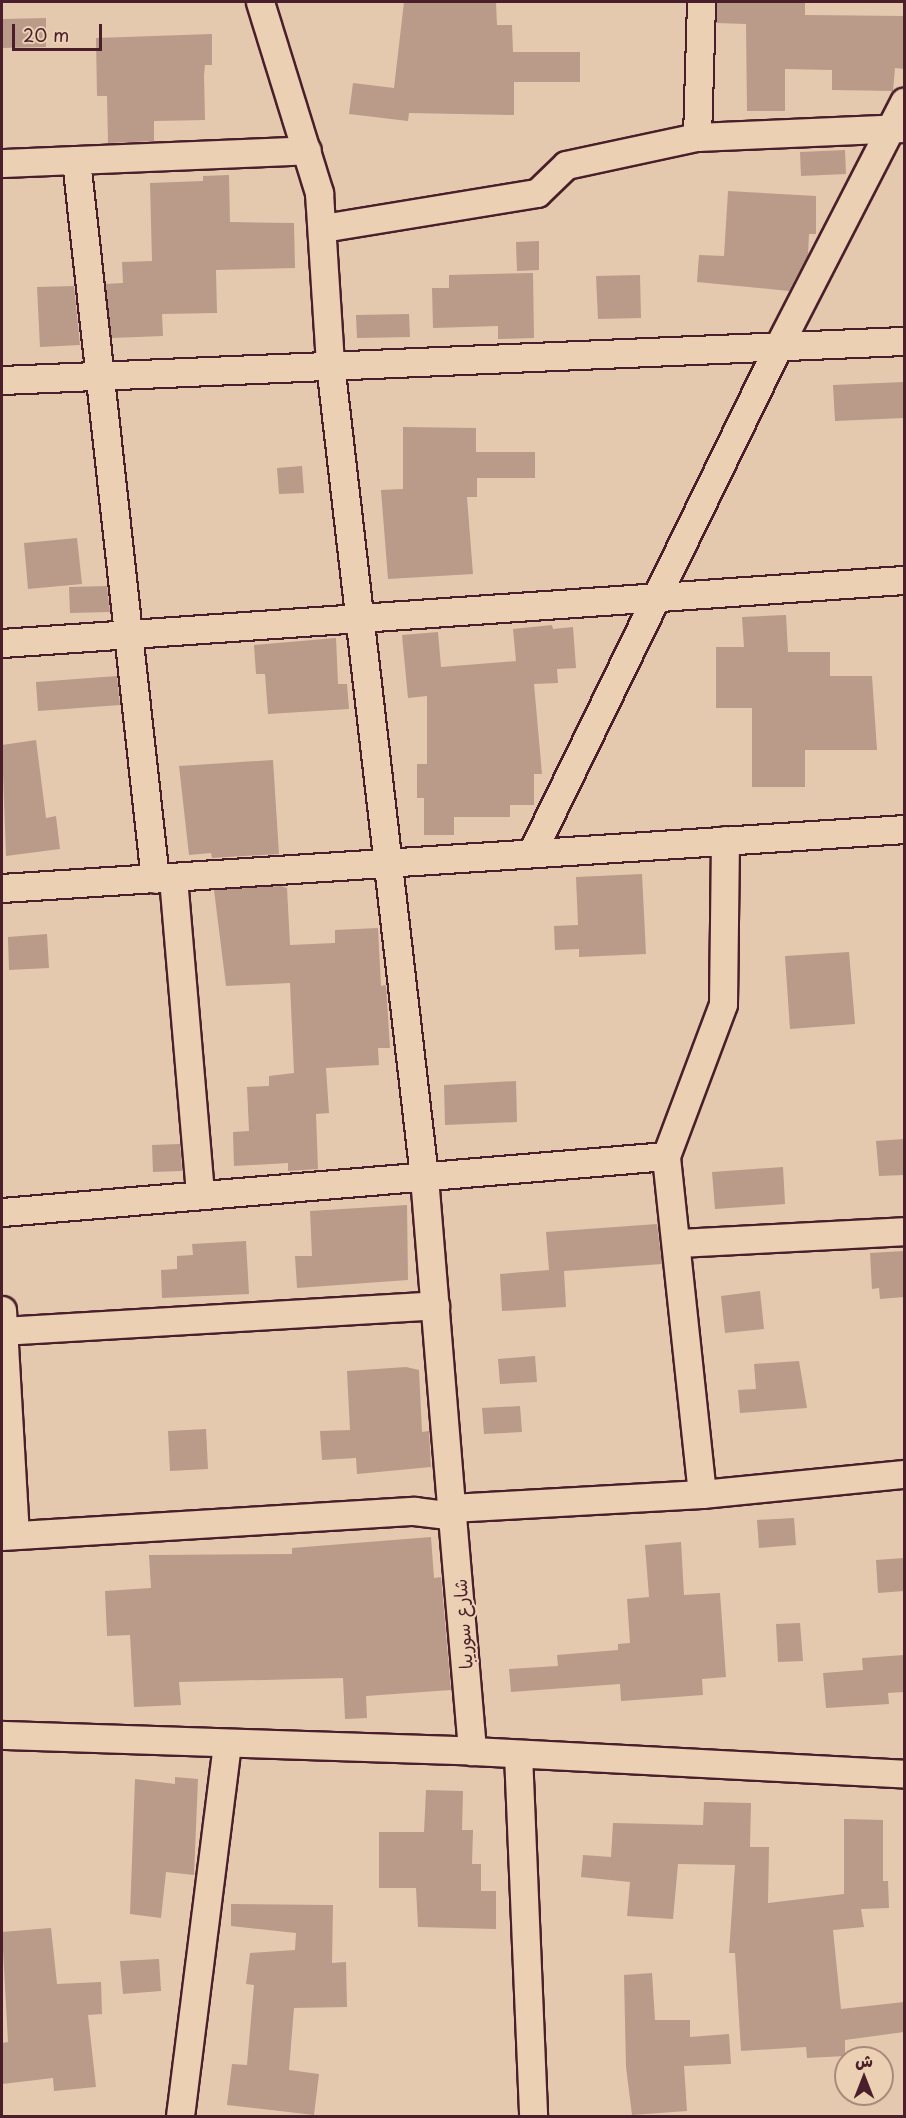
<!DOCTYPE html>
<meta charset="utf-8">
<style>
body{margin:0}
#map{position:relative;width:906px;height:2118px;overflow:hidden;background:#e5c9ae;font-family:"Playpen Sans","Playpen Sans Arabic",sans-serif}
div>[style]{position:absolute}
.building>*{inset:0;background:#ba9a89}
.roads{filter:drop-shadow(2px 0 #4a1f2b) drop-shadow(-2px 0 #4a1f2b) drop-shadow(0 2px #4a1f2b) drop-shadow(0 -2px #4a1f2b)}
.street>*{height:27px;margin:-13.5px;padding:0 13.5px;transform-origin:13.5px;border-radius:13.5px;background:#ebd0b3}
span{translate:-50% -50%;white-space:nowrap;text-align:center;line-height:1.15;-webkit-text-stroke:4.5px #ebd0b3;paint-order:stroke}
.street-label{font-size:18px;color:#4a1f2b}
.frame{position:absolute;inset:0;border:3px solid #4a1f2b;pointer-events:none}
.north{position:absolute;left:834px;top:2046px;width:60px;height:60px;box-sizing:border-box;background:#ebd0b3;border:2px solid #ab897d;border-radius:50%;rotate:0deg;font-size:16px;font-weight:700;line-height:24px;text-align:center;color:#4a1f2b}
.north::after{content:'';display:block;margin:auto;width:21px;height:27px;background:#4a1f2b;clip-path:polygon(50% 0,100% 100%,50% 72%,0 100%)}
.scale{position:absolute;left:12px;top:24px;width:90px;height:27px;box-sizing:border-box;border:3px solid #4a1f2b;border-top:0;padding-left:8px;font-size:18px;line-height:21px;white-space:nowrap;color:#4a1f2b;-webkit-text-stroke:4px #ebd0b3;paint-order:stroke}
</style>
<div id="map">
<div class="building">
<div style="clip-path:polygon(404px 2px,496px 2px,497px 25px,512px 25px,513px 52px,580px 52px,580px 82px,514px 82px,514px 115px,409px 113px,408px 121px,349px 114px,353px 83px,394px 88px)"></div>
<div style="clip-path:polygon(717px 2px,805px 2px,805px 15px,904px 16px,904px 69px,895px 68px,893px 91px,832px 90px,832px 70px,785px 69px,785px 111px,747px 111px,746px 24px,716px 23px)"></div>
<div style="clip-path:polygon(46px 18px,46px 47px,2px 48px,2px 19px)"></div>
<div style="clip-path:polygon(212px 34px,212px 65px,205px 65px,204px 76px,205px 120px,154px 121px,154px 141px,108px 143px,107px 96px,97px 96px,96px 38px)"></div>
<div style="clip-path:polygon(845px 150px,846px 174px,801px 176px,800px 152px)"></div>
<div style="clip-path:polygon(229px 175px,230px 222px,294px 223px,295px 268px,216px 270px,217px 313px,162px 314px,163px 336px,111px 338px,105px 284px,123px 283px,122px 262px,152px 261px,150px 183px,203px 181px,203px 176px)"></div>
<div style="clip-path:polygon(728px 191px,816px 196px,816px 234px,809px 234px,808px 255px,789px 291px,697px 282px,699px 255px,724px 256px)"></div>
<div style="clip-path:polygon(539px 241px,539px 270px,517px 271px,516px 242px)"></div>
<div style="clip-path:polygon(533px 273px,534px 338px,498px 339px,498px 326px,433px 328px,432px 288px,449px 288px,449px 275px)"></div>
<div style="clip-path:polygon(640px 275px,641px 318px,598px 319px,596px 276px)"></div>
<div style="clip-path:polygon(74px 286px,80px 345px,40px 347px,37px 287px)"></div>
<div style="clip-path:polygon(409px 314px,410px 337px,357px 338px,356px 315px)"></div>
<div style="clip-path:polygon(904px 382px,904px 418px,835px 421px,833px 385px)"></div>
<div style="clip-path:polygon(403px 427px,476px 428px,476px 452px,535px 452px,535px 478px,477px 478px,477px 497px,467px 497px,473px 574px,388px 579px,381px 490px,403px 489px)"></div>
<div style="clip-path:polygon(302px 466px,304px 493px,279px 494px,277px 468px)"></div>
<div style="clip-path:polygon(77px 538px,82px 584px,28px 589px,24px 543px)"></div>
<div style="clip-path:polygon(107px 586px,110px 612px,70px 613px,69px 587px)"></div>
<div style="clip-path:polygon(786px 615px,788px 652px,830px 652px,830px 676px,872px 676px,877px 750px,805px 750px,805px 787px,752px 787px,752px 708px,716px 708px,716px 647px,744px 647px,742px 617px)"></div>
<div style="clip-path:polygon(552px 625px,553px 629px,573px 627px,576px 668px,557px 669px,558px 683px,534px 684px,542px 774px,534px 774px,534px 805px,510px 805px,510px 817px,454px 817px,454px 835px,424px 835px,424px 798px,417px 798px,417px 764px,427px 764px,427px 696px,408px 698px,402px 635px,438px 632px,441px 667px,516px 661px,513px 629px)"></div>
<div style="clip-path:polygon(336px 638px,338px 684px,347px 684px,349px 709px,268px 714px,265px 674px,256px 674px,254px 645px)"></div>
<div style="clip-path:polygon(117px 676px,120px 705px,38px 711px,36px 682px)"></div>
<div style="clip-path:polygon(36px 740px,46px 818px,56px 816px,60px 849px,6px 856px,2px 745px)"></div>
<div style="clip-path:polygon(273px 760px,279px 854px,212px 858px,211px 853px,189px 855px,179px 766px)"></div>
<div style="clip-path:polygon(642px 874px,646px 954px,579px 957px,579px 949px,555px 950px,554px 926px,578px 925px,576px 877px)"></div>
<div style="clip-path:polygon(281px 886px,287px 888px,290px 945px,335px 943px,335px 930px,378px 928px,381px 986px,386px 985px,390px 1048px,378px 1048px,379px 1065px,326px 1068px,329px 1113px,316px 1114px,318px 1169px,288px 1171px,288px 1163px,234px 1166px,233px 1132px,249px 1131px,247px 1087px,269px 1086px,269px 1076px,294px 1073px,290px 983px,226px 986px,214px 890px)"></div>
<div style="clip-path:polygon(47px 934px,49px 968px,9px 970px,8px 937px)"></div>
<div style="clip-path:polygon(849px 952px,855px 1024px,790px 1029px,785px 956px)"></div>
<div style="clip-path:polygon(516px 1081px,517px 1122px,445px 1125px,444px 1085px)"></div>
<div style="clip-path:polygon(904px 1139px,904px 1175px,879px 1176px,876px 1141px)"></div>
<div style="clip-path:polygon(180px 1144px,182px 1171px,153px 1172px,152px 1145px)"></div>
<div style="clip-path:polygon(783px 1167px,785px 1204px,715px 1209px,712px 1172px)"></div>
<div style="clip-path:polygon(407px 1205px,408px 1280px,297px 1288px,295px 1256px,312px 1256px,310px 1211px)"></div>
<div style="clip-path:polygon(657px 1224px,662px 1264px,564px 1271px,566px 1307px,502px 1311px,500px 1274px,549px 1270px,546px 1232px)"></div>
<div style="clip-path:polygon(246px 1241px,249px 1294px,162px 1298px,161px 1270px,177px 1269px,177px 1256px,193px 1255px,192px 1244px)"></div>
<div style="clip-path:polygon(904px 1251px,904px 1297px,880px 1299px,879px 1288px,872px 1289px,870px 1253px)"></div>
<div style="clip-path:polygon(760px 1291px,764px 1329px,725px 1333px,721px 1296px)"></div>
<div style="clip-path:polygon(535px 1356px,537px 1382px,500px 1384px,498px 1359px)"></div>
<div style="clip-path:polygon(799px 1361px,807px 1408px,740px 1413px,738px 1390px,756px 1389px,754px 1364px)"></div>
<div style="clip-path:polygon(406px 1367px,419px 1370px,422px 1432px,429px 1431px,431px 1467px,357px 1474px,356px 1458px,322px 1460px,320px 1431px,350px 1430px,347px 1371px)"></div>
<div style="clip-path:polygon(520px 1406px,522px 1432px,484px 1434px,482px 1408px)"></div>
<div style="clip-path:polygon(206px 1429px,208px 1469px,170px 1471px,168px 1431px)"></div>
<div style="clip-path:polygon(794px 1518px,796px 1545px,759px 1548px,757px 1520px)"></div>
<div style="clip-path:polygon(431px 1537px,434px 1578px,441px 1577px,451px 1690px,366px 1696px,367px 1718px,345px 1719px,343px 1678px,179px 1682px,181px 1705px,134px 1707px,130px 1635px,107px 1636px,105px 1591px,151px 1588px,149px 1555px,292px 1554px,292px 1548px)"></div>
<div style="clip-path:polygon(681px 1542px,684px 1595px,720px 1593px,726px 1677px,702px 1679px,703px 1695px,621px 1701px,620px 1684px,511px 1692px,509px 1669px,558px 1666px,557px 1655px,618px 1650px,618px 1644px,630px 1643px,627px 1599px,649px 1597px,645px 1545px)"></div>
<div style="clip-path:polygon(904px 1558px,904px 1591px,878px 1593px,876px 1560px)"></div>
<div style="clip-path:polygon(800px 1623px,803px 1661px,778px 1662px,776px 1624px)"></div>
<div style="clip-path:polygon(904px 1655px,904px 1692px,888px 1693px,889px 1704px,826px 1708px,823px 1673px,863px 1670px,862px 1658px)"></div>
<div style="clip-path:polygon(175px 1777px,198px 1779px,194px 1875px,166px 1872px,161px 1918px,130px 1914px,135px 1779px,175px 1784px)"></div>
<div style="clip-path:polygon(426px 1790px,463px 1791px,462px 1830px,473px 1830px,472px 1864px,481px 1864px,481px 1891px,496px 1891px,496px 1929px,418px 1927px,416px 1888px,379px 1888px,379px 1832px,424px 1832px)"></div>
<div style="clip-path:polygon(704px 1802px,751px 1803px,750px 1847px,769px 1847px,768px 1903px,844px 1894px,844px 1819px,883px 1820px,883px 1881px,888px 1881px,889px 1908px,861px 1909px,864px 1927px,833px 1930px,841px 2009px,904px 2002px,904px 2032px,845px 2040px,845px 2056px,807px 2058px,806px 2047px,741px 2051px,735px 1953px,729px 1953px,735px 1865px,678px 1864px,673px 1919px,627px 1916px,630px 1882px,581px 1877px,583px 1855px,611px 1857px,613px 1823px,703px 1825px)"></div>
<div style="clip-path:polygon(231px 1904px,333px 1905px,332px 1963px,346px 1962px,347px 2007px,294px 2008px,289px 2070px,319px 2074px,314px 2115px,227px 2105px,232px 2064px,247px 2065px,254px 1985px,246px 1984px,250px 1953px,295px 1950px,296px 1933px,231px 1926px)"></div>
<div style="clip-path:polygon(51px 1928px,57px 1984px,101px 1982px,102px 2014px,88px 2015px,96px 2087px,54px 2091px,53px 2078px,2px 2084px,2px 2043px,8px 2042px,2px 1932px)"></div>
<div style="clip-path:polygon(159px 1959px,161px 1991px,123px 1994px,120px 1961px)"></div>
<div style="clip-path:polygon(652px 1973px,655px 2020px,690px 2020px,690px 2037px,729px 2034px,731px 2064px,684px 2066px,687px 2111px,632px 2115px,626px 2067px,624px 1975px)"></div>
</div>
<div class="roads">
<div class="street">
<div style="left:260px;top:2px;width:200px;rotate:72.8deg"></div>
<div style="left:319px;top:193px;width:171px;rotate:86.3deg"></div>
<div style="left:330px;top:364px;width:818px;rotate:83.4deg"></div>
<div style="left:424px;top:1177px;width:340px;rotate:85.3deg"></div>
<div style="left:697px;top:137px;width:135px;rotate:-88.3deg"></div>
<div style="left:76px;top:160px;width:723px;rotate:83.73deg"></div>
<div style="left:2px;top:163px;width:305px;rotate:-2.4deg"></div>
<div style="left:323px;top:228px;width:217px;rotate:-9.3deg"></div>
<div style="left:537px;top:193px;width:40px;rotate:-44deg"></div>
<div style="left:566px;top:165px;width:134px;rotate:-12.1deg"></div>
<div style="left:697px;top:137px;width:207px;rotate:-2.5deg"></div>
<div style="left:2px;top:380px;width:903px;rotate:-2.48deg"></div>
<div style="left:2px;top:643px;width:904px;rotate:-4deg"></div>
<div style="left:532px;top:852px;width:562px;rotate:-64.03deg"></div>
<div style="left:778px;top:347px;width:276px;rotate:-62.8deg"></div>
<div style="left:173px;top:878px;width:318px;rotate:85.1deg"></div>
<div style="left:2px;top:888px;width:904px;rotate:-3.74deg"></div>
<div style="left:2px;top:1212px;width:666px;rotate:-4.82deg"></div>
<div style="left:678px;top:1243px;width:226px;rotate:-3deg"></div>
<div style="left:2px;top:1310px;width:225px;rotate:86.7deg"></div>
<div style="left:3px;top:1331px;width:433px;rotate:-3.4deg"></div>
<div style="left:702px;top:1494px;width:340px;rotate:-96.1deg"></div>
<div style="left:666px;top:1156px;width:162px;rotate:-69.4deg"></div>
<div style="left:723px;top:1004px;width:164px;rotate:-89.3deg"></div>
<div style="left:451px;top:1508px;width:251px;rotate:-3.2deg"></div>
<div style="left:702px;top:1494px;width:203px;rotate:-5.7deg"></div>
<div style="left:2px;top:1536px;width:413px;rotate:-3.5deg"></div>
<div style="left:414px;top:1511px;width:38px;rotate:7deg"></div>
<div style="left:452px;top:1516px;width:236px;rotate:85.1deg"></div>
<div style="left:472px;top:1751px;width:433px;rotate:3deg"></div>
<div style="left:2px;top:1735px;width:470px;rotate:1.9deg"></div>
<div style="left:518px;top:1754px;width:362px;rotate:87.6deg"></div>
<div style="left:180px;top:2116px;width:373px;rotate:-82.8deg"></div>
</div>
</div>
<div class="street-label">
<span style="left:463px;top:1624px;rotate:-94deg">شارع سوريبا</span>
</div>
<div class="frame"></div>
<div class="north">ش</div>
<div class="scale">20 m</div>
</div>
